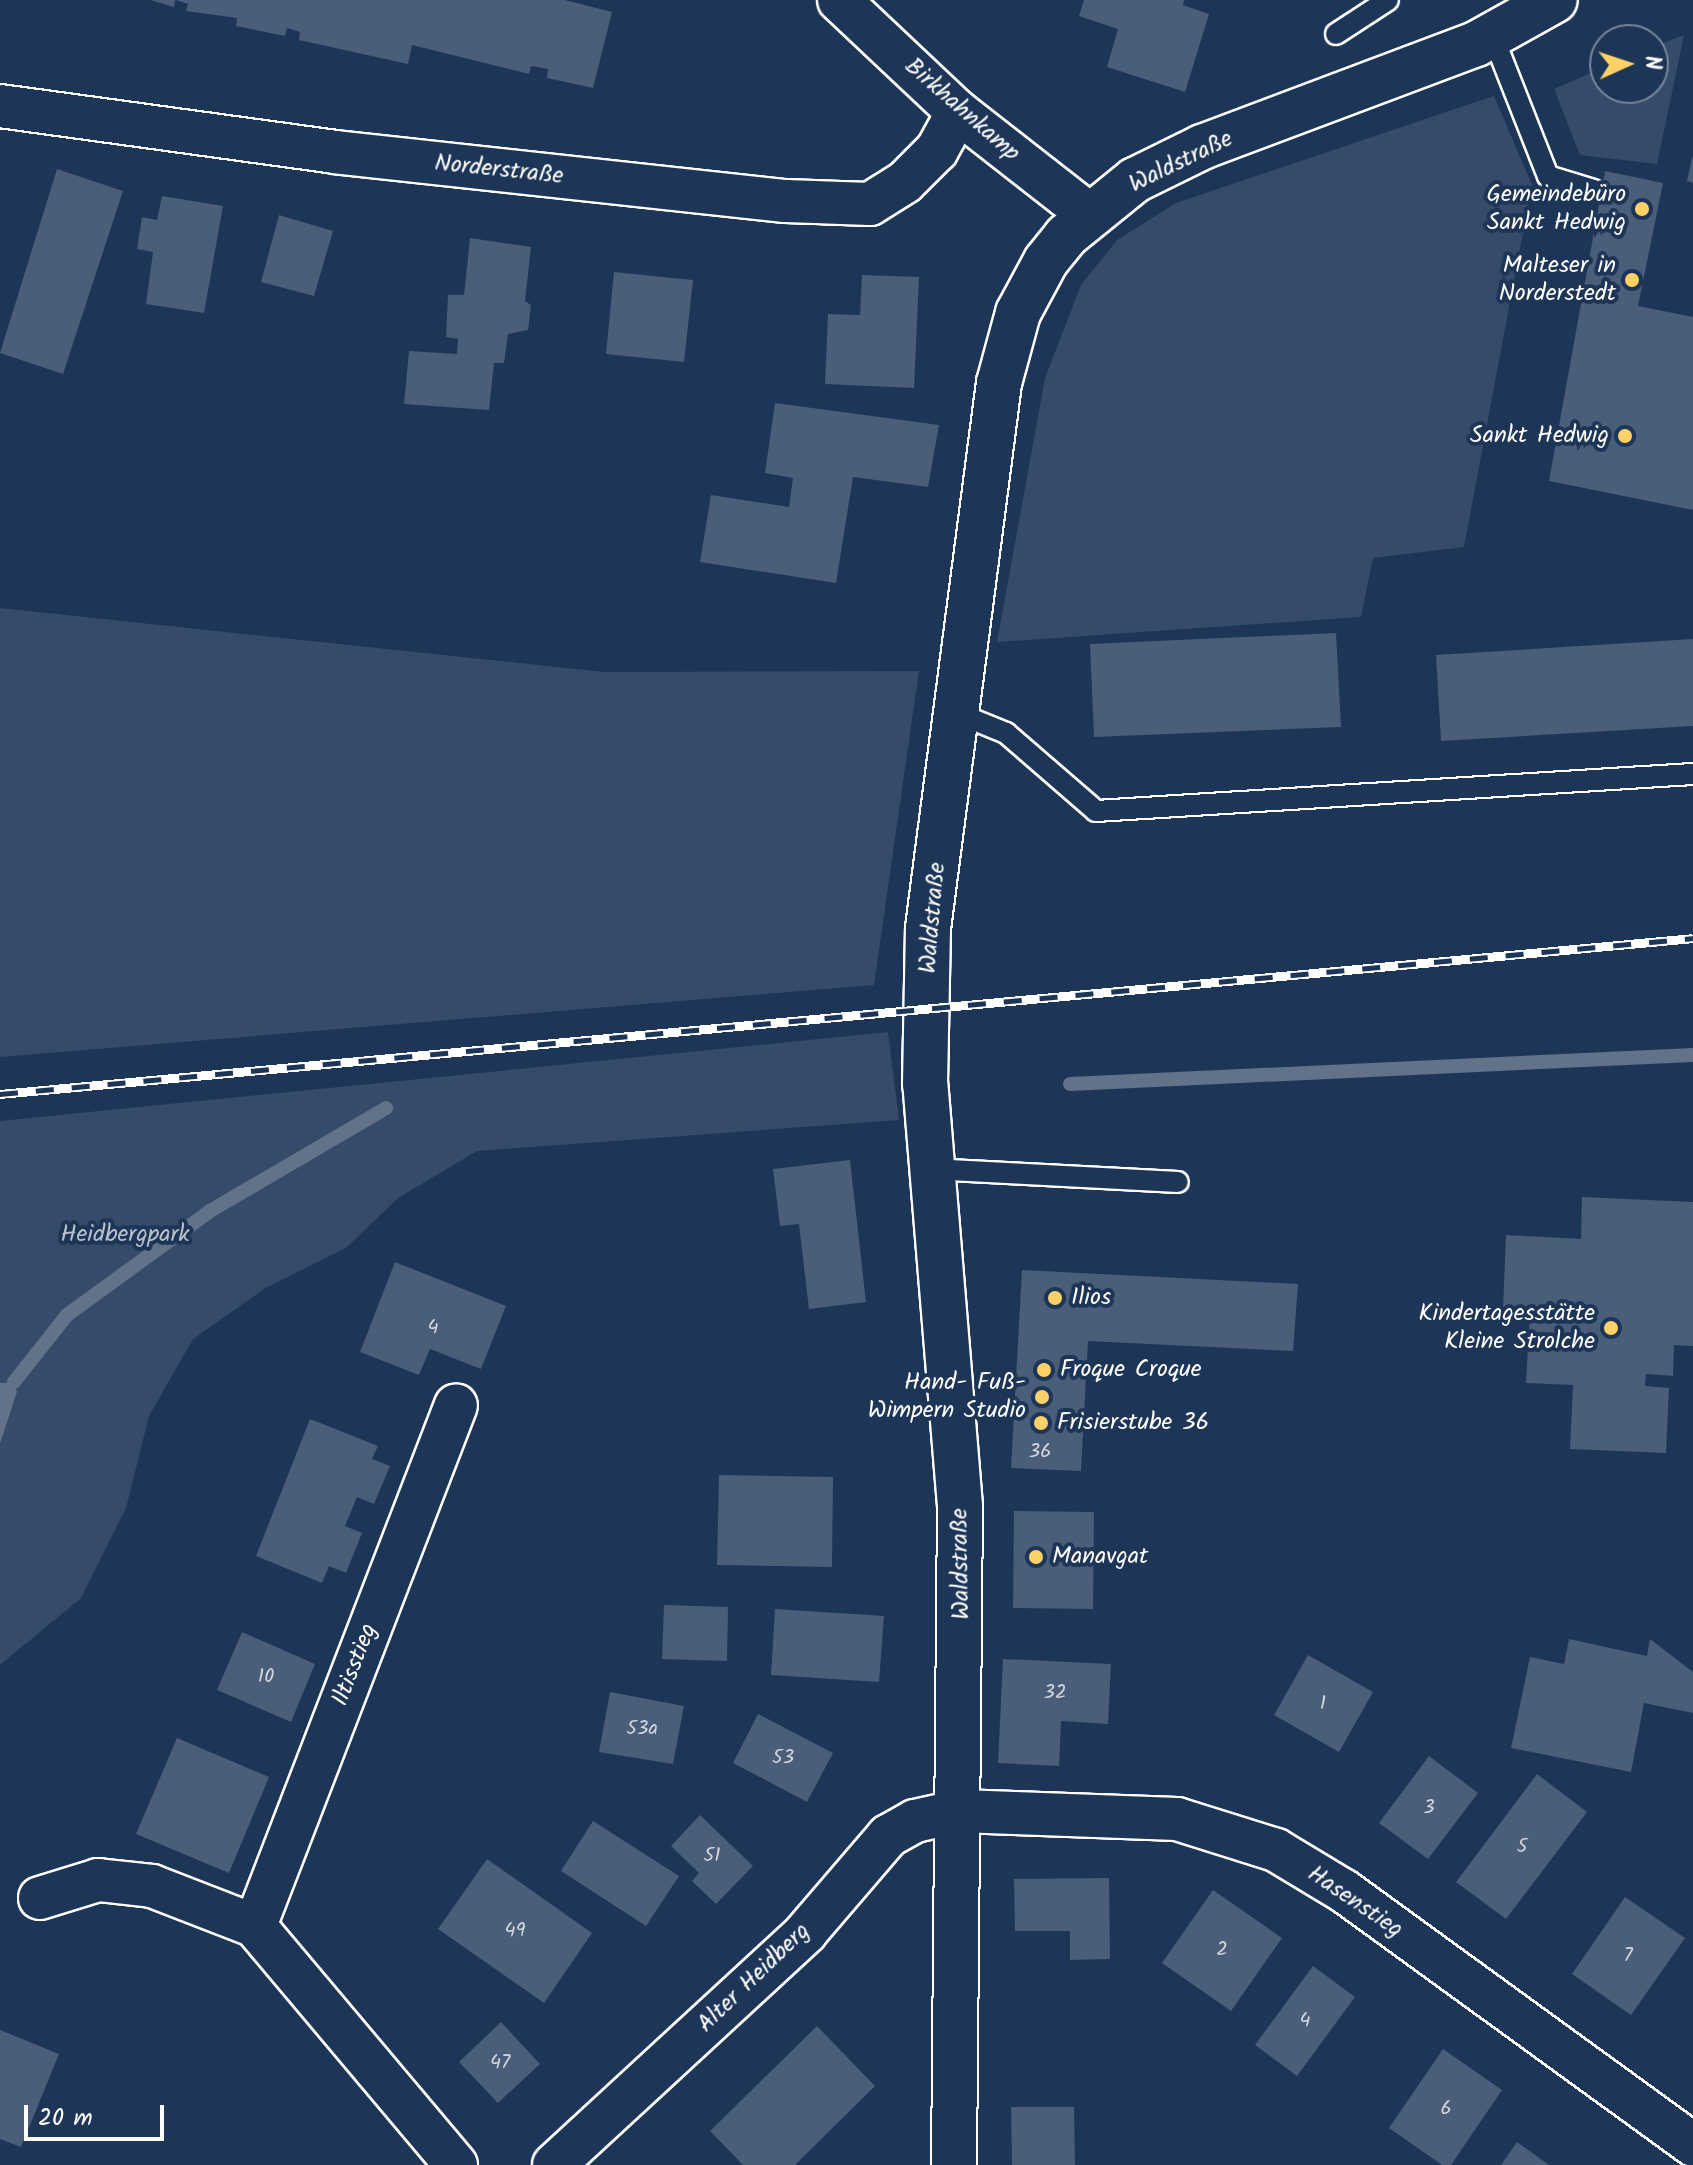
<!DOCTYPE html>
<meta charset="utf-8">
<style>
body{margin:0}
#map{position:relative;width:1693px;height:2165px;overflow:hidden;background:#1d3557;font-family:Kalam,sans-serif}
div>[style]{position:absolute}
.green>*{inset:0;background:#364b69}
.water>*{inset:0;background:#617289}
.stream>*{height:14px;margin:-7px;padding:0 7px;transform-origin:7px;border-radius:7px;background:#617289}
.building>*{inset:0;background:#4a5d79}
.roads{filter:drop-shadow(2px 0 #fff) drop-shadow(-2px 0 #fff) drop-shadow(0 2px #fff) drop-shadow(0 -2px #fff)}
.service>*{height:20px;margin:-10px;padding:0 10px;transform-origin:10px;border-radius:10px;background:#1d3557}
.minor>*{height:42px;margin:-21px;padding:0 21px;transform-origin:21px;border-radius:21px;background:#1d3557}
.tertiary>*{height:44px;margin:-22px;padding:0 22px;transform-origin:22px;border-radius:22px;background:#1d3557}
.rail>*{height:9px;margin-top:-4.5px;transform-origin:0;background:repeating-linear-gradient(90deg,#1d3557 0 18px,#fff 0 36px);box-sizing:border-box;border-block:2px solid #fff}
.dots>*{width:22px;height:22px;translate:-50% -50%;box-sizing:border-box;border:4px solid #1d3557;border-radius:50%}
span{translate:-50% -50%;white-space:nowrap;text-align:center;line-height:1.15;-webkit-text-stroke:8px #1d3557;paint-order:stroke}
.number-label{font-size:20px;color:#d2d6de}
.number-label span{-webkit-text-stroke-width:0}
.street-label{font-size:24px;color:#fff}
.poi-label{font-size:24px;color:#fff}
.right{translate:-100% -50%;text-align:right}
.left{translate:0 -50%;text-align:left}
.park-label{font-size:24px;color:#b9c0ca}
.north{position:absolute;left:1589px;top:24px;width:80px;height:80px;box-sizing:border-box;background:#1d3557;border:2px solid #77869a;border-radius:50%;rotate:87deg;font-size:22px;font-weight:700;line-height:32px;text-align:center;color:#fff}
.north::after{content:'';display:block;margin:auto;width:28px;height:36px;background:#ffd166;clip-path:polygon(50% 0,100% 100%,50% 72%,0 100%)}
.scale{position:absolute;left:24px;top:2105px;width:140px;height:36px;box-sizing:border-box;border:4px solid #fff;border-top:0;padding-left:10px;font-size:24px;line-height:28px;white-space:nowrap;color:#fff;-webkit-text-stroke:6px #1d3557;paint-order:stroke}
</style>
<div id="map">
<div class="green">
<div style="clip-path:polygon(1684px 35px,1657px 164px,1580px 155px,1554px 89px,1605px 67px,1605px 88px,1653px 88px,1653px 47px)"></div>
<div style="clip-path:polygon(1494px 96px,1532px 185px,1464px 547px,1373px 558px,1361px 617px,997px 642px,1045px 378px,1081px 285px,1117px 240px,1176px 203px)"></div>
<div style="clip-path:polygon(0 608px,604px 672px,919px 671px,874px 985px,0 1057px)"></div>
<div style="clip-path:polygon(888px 1032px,899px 1120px,477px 1151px,398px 1198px,346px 1248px,264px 1289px,193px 1339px,149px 1416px,126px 1508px,81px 1598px,0 1665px,0 1444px,17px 1392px,13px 1382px,0 1383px,0 1121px)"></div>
</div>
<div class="water">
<div style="clip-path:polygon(14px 1382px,17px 1392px,0 1444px,0 1383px)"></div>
</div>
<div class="stream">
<div style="left:1070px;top:1084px;width:624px;rotate:-2.67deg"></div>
<div style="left:14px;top:1382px;width:85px;rotate:-51.7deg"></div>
<div style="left:67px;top:1315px;width:177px;rotate:-36deg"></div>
<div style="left:210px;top:1211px;width:204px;rotate:-30.3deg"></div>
</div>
<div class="building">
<div style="clip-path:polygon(150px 0,175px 0,174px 7px)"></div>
<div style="clip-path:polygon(176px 0,565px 0,612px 12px,593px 88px,547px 78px,548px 69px,531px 66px,529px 74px,412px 45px,408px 64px,299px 40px,300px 32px,287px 28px,285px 36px,236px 26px,237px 18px,186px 11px,188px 4px)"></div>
<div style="clip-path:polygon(1084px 0,1184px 0,1183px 5px,1209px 14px,1185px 92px,1107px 67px,1118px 29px,1079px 16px)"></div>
<div style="clip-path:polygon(1692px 158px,1693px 158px,1693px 183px,1687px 181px)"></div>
<div style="clip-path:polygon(57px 169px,123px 191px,63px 374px,0 353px)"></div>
<div style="clip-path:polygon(1605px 171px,1663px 183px,1638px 306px,1693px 317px,1693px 510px,1549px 481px)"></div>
<div style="clip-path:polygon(162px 196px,223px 206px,204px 313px,146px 304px,153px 252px,137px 249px,142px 217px,157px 220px)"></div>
<div style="clip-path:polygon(279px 215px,333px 231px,314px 296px,261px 282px)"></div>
<div style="clip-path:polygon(470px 238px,531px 247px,525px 301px,531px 305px,528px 330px,508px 334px,504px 363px,494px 363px,489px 410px,404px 404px,409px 351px,457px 354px,458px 339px,446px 337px,448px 295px,464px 295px)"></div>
<div style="clip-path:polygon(614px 272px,693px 280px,684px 362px,606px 354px)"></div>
<div style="clip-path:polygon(862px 275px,919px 277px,914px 388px,825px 384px,828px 314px,860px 315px)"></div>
<div style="clip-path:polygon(775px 403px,939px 425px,928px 487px,853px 477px,836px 583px,700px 562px,711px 495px,789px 507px,793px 478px,765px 473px)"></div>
<div style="clip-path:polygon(1336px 633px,1341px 727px,1094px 737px,1090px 644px)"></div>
<div style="clip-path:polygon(1693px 639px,1693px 726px,1441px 741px,1436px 655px)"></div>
<div style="clip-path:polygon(850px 1160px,866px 1302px,809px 1309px,799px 1224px,780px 1226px,773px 1169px)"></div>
<div style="clip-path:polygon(1582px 1197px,1693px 1202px,1693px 1346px,1674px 1345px,1673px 1376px,1646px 1374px,1645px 1386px,1669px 1388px,1666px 1453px,1570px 1449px,1573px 1385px,1526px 1383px,1530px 1311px,1503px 1309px,1506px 1235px,1581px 1239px)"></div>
<div style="clip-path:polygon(395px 1262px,506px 1306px,481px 1369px,430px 1349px,419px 1375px,360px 1352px)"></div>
<div style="clip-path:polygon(1022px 1270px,1298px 1284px,1293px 1351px,1088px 1341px,1081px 1471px,1011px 1468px)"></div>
<div style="clip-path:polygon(310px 1419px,378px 1446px,372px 1459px,390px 1466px,374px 1504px,357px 1497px,345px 1526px,362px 1533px,346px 1573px,329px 1566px,322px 1583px,256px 1556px)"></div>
<div style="clip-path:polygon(719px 1475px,833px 1477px,832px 1567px,717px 1565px)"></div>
<div style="clip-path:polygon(1014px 1511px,1094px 1512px,1093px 1609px,1013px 1608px)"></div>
<div style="clip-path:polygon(664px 1605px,728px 1607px,727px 1661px,662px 1659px)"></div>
<div style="clip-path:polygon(775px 1609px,884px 1616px,879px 1682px,771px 1675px)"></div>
<div style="clip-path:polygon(242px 1632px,315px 1664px,291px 1722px,217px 1690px)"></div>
<div style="clip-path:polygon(1569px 1639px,1647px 1656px,1650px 1639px,1693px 1672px,1693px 1713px,1644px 1703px,1631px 1772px,1511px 1748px,1530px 1657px,1564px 1664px)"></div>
<div style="clip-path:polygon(1308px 1655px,1373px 1692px,1339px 1752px,1274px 1715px)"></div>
<div style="clip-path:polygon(1003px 1659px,1111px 1664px,1108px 1724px,1061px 1721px,1059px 1766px,998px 1763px)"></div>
<div style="clip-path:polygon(610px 1692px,684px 1706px,673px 1764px,599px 1752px)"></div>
<div style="clip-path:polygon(758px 1714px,833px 1753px,807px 1802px,733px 1763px)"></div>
<div style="clip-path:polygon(177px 1738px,269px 1777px,229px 1873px,136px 1834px)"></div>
<div style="clip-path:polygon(1429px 1756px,1478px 1793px,1428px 1859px,1379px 1823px)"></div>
<div style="clip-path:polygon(1537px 1774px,1587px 1812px,1506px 1919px,1456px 1882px)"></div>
<div style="clip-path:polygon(700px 1815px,753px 1866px,716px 1904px,692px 1881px,699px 1873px,671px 1846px)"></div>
<div style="clip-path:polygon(593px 1821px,679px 1876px,646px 1926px,561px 1871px)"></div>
<div style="clip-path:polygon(487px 1859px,592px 1933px,544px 2003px,438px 1929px)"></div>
<div style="clip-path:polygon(1109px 1878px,1110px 1959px,1070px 1960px,1070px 1931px,1015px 1931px,1014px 1879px)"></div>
<div style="clip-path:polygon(1213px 1890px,1282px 1938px,1231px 2011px,1162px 1963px)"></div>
<div style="clip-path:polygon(1625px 1897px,1685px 1938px,1631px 2015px,1572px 1974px)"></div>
<div style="clip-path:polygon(1313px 1966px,1355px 1997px,1297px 2076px,1255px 2045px)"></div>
<div style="clip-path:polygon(501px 2022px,540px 2064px,498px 2103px,459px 2062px)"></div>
<div style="clip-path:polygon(817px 2026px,875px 2086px,795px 2165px,743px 2165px,710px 2131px)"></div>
<div style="clip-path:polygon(0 2030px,59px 2054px,21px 2147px,0 2139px)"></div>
<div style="clip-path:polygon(1443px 2049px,1502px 2090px,1451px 2165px,1442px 2165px,1389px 2128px)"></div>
<div style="clip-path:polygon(1011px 2107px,1074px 2107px,1075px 2165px,1012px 2165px)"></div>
<div style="clip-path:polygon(1517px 2142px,1549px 2165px,1501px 2165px)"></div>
</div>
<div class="roads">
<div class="service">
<div style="left:1336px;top:34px;width:62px;rotate:-33.2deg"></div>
<div style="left:1492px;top:34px;width:153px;rotate:68.5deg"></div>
<div style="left:1548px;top:176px;width:48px;rotate:16.9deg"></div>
<div style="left:957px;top:713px;width:53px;rotate:22.2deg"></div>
<div style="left:1006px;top:733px;width:119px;rotate:40.9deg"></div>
<div style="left:1096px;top:811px;width:598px;rotate:-3.55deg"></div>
<div style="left:931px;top:1169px;width:247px;rotate:3deg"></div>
</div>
<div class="minor">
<div style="left:839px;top:0;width:163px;rotate:43.3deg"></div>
<div style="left:958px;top:112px;width:167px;rotate:38deg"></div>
<div style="left:0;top:106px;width:337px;rotate:7.8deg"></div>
<div style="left:334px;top:152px;width:454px;rotate:6.2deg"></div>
<div style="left:785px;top:201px;width:85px;rotate:2deg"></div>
<div style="left:870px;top:204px;width:41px;rotate:-32.2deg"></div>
<div style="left:905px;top:182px;width:45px;rotate:-45deg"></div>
<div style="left:937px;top:150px;width:43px;rotate:-61.1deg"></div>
<div style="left:40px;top:1898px;width:61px;rotate:-17.2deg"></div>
<div style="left:98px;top:1880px;width:54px;rotate:6.3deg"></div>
<div style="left:152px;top:1886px;width:110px;rotate:21.2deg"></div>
<div style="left:456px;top:2165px;width:312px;rotate:-130.1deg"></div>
<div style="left:255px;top:1926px;width:558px;rotate:-68.9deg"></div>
<div style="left:554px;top:2165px;width:342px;rotate:-42.7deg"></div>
<div style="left:805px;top:1933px;width:128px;rotate:-49.4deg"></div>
<div style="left:888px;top:1836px;width:31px;rotate:-29deg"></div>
<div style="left:915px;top:1821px;width:46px;rotate:-12.5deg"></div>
<div style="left:960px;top:1811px;width:217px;rotate:2.1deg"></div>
<div style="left:1177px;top:1819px;width:104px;rotate:17.4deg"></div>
<div style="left:1276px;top:1850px;width:79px;rotate:31.1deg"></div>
<div style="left:1344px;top:1891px;width:432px;rotate:36deg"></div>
</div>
<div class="tertiary">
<div style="left:954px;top:2165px;width:659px;rotate:-89.48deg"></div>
<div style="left:960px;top:1506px;width:423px;rotate:-94.7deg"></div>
<div style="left:925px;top:1084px;width:156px;rotate:-88.9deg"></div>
<div style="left:928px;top:928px;width:550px;rotate:-82.58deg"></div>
<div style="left:999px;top:383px;width:73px;rotate:-74.8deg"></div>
<div style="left:1018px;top:313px;width:59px;rotate:-61.7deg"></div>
<div style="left:1046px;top:261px;width:32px;rotate:-51deg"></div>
<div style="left:1066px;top:236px;width:89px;rotate:-39.1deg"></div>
<div style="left:1135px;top:180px;width:75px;rotate:-26.2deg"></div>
<div style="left:1202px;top:147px;width:293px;rotate:-20.6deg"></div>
<div style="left:1476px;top:44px;width:90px;rotate:-29.1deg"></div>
</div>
</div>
<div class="rail">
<div style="left:0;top:1094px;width:1700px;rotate:-5.26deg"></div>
</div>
<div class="dots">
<div style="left:1642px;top:209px;background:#ffd166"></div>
<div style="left:1632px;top:280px;background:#ffd166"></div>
<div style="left:1625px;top:436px;background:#ffd166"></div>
<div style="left:1055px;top:1298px;background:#ffd166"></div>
<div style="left:1611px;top:1328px;background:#ffd166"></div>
<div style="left:1044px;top:1370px;background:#ffd166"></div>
<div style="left:1042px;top:1397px;background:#ffd166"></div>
<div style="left:1041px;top:1423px;background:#ffd166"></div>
<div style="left:1036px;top:1557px;background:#ffd166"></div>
</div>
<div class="number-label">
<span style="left:433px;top:1328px">4</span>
<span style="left:1040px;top:1452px">36</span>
<span style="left:266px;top:1677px">10</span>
<span style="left:1055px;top:1693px">32</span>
<span style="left:1323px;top:1704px">1</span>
<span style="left:642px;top:1729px">53a</span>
<span style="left:783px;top:1758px">53</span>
<span style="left:1429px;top:1808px">3</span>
<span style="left:1522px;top:1847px">5</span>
<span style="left:712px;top:1856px">51</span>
<span style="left:515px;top:1931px">49</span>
<span style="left:1222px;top:1950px">2</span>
<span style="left:1628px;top:1956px">7</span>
<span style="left:1305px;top:2021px">4</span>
<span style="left:500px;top:2063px">47</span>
<span style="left:1446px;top:2109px">6</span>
</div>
<div class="street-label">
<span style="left:962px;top:110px;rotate:41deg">Birkhahnkamp</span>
<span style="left:1181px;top:162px;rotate:-26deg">Waldstraße</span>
<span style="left:499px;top:170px;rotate:6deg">Norderstraße</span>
<span style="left:933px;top:918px;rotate:-85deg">Waldstraße</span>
<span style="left:961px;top:1564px;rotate:-91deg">Waldstraße</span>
<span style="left:355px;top:1665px;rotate:-69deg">Iltisstieg</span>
<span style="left:1355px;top:1902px;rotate:34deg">Hasenstieg</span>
<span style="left:754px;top:1978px;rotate:-44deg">Alter Heidberg</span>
</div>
<div class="poi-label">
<span class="right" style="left:1626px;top:209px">Gemeindebüro<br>Sankt Hedwig</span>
<span class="right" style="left:1616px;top:280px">Malteser in<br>Norderstedt</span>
<span class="right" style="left:1609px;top:436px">Sankt Hedwig</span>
<span class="left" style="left:1071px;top:1298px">Ilios</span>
<span class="right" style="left:1595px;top:1328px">Kindertagesstätte<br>Kleine Strolche</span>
<span class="left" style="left:1060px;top:1370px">Froque Croque</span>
<span class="right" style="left:1026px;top:1397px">Hand- Fuß-<br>Wimpern Studio</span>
<span class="left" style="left:1057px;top:1423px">Frisierstube 36</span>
<span class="left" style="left:1052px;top:1557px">Manavgat</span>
</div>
<div class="park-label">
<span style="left:125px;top:1235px">Heidbergpark</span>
</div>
<div class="north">N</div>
<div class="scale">20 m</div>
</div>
